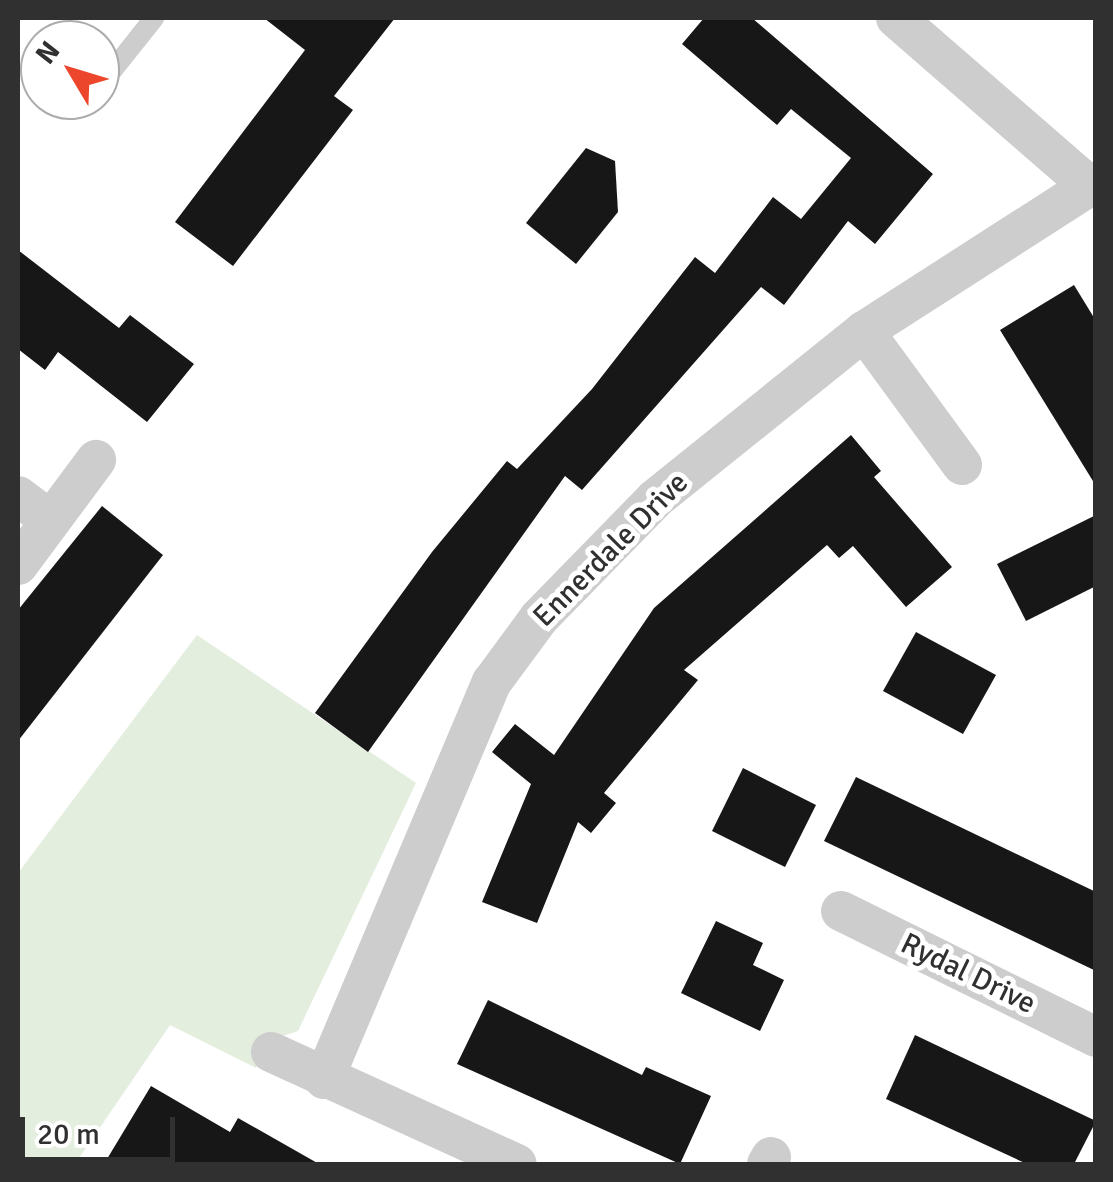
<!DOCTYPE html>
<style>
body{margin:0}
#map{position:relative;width:1113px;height:1182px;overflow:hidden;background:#fff;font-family:Signika,sans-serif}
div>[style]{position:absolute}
.green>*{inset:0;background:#e3eede}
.building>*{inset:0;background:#171717}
.lane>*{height:20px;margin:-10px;padding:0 10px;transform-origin:10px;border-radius:10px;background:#cdcdcd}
.street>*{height:40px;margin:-20px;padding:0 20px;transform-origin:20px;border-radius:20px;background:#cdcdcd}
span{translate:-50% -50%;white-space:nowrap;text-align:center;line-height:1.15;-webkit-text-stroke:10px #fff;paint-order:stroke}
.street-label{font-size:30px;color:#303030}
.frame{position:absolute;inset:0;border:20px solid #303030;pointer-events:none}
.north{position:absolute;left:20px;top:20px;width:100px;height:100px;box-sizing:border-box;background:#fff;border:2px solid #acacac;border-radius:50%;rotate:308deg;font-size:28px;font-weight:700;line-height:40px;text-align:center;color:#303030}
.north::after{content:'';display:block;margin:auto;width:35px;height:45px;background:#ec462d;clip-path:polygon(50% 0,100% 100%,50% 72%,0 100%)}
.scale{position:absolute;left:20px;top:1117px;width:155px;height:45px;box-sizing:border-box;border:5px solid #303030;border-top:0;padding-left:12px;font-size:30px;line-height:35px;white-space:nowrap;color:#303030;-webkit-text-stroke:8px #fff;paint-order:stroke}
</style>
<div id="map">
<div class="green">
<div style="clip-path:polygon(197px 635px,416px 783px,298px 1031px,270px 1040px,256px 1068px,170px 1025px,75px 1164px,18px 1164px,18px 873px)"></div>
</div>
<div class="building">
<div style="clip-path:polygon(264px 18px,395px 18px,334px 96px,353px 110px,233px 266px,175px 222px,305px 50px)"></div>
<div style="clip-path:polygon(704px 18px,752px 18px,933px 174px,875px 244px,848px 221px,784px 305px,761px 287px,582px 490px,565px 476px,368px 752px,315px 713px,432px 552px,507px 461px,517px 469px,592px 389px,695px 257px,715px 273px,773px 197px,801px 219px,851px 158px,791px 109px,777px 125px,682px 44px)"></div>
<div style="clip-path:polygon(586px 148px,615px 161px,618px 212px,576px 264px,526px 223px)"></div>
<div style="clip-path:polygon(18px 250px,119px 328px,130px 315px,194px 364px,147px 422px,58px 352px,45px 370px,18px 349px)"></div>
<div style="clip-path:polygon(1074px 285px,1096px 321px,1096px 486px,1000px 330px)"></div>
<div style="clip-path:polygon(851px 435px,881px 471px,874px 477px,952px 567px,906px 607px,853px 546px,839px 558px,827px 545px,684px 670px,698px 680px,604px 793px,616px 803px,591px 833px,578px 822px,537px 923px,482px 902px,531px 784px,492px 752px,515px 724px,554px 755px,654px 608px)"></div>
<div style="clip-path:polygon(102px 506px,163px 555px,18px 741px,18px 610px)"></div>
<div style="clip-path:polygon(1096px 515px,1096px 586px,1026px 621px,997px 564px)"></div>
<div style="clip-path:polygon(916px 632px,996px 675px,963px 734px,883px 691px)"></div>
<div style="clip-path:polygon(743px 768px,816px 805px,785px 867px,712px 831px)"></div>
<div style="clip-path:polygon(856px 777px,1096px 892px,1096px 971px,824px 841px)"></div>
<div style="clip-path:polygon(716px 921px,763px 943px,753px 965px,784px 980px,760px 1031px,681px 993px)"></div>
<div style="clip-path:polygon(488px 1000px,642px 1075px,646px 1067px,711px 1096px,680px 1164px,457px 1064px)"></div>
<div style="clip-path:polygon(915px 1035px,1096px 1121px,1074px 1164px,1027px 1164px,886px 1099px)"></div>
<div style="clip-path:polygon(151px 1086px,230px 1132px,238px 1118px,319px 1164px,104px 1164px)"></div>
</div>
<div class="lane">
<div style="left:100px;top:86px;width:87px;rotate:-51.5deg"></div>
</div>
<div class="street">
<div style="left:896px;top:18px;width:256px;rotate:41deg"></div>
<div style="left:864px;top:331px;width:166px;rotate:53.8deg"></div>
<div style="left:18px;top:496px;width:40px;rotate:37deg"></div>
<div style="left:18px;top:565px;width:131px;rotate:-53.4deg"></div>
<div style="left:841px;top:911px;width:284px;rotate:26.3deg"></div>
<div style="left:271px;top:1052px;width:270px;rotate:24.5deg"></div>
<div style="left:324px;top:1079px;width:431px;rotate:-67.1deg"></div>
<div style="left:492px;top:682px;width:79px;rotate:-53.7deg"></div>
<div style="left:539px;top:618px;width:166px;rotate:-45.7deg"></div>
<div style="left:655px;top:499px;width:268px;rotate:-38.8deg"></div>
<div style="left:864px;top:331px;width:276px;rotate:-32.7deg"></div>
<div style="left:767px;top:1164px;width:8px;rotate:-60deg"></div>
</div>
<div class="street-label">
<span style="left:611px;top:550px;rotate:-45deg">Ennerdale Drive</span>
<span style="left:968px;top:974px;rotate:26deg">Rydal Drive</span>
</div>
<div class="frame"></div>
<div class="north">N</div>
<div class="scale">20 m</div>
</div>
